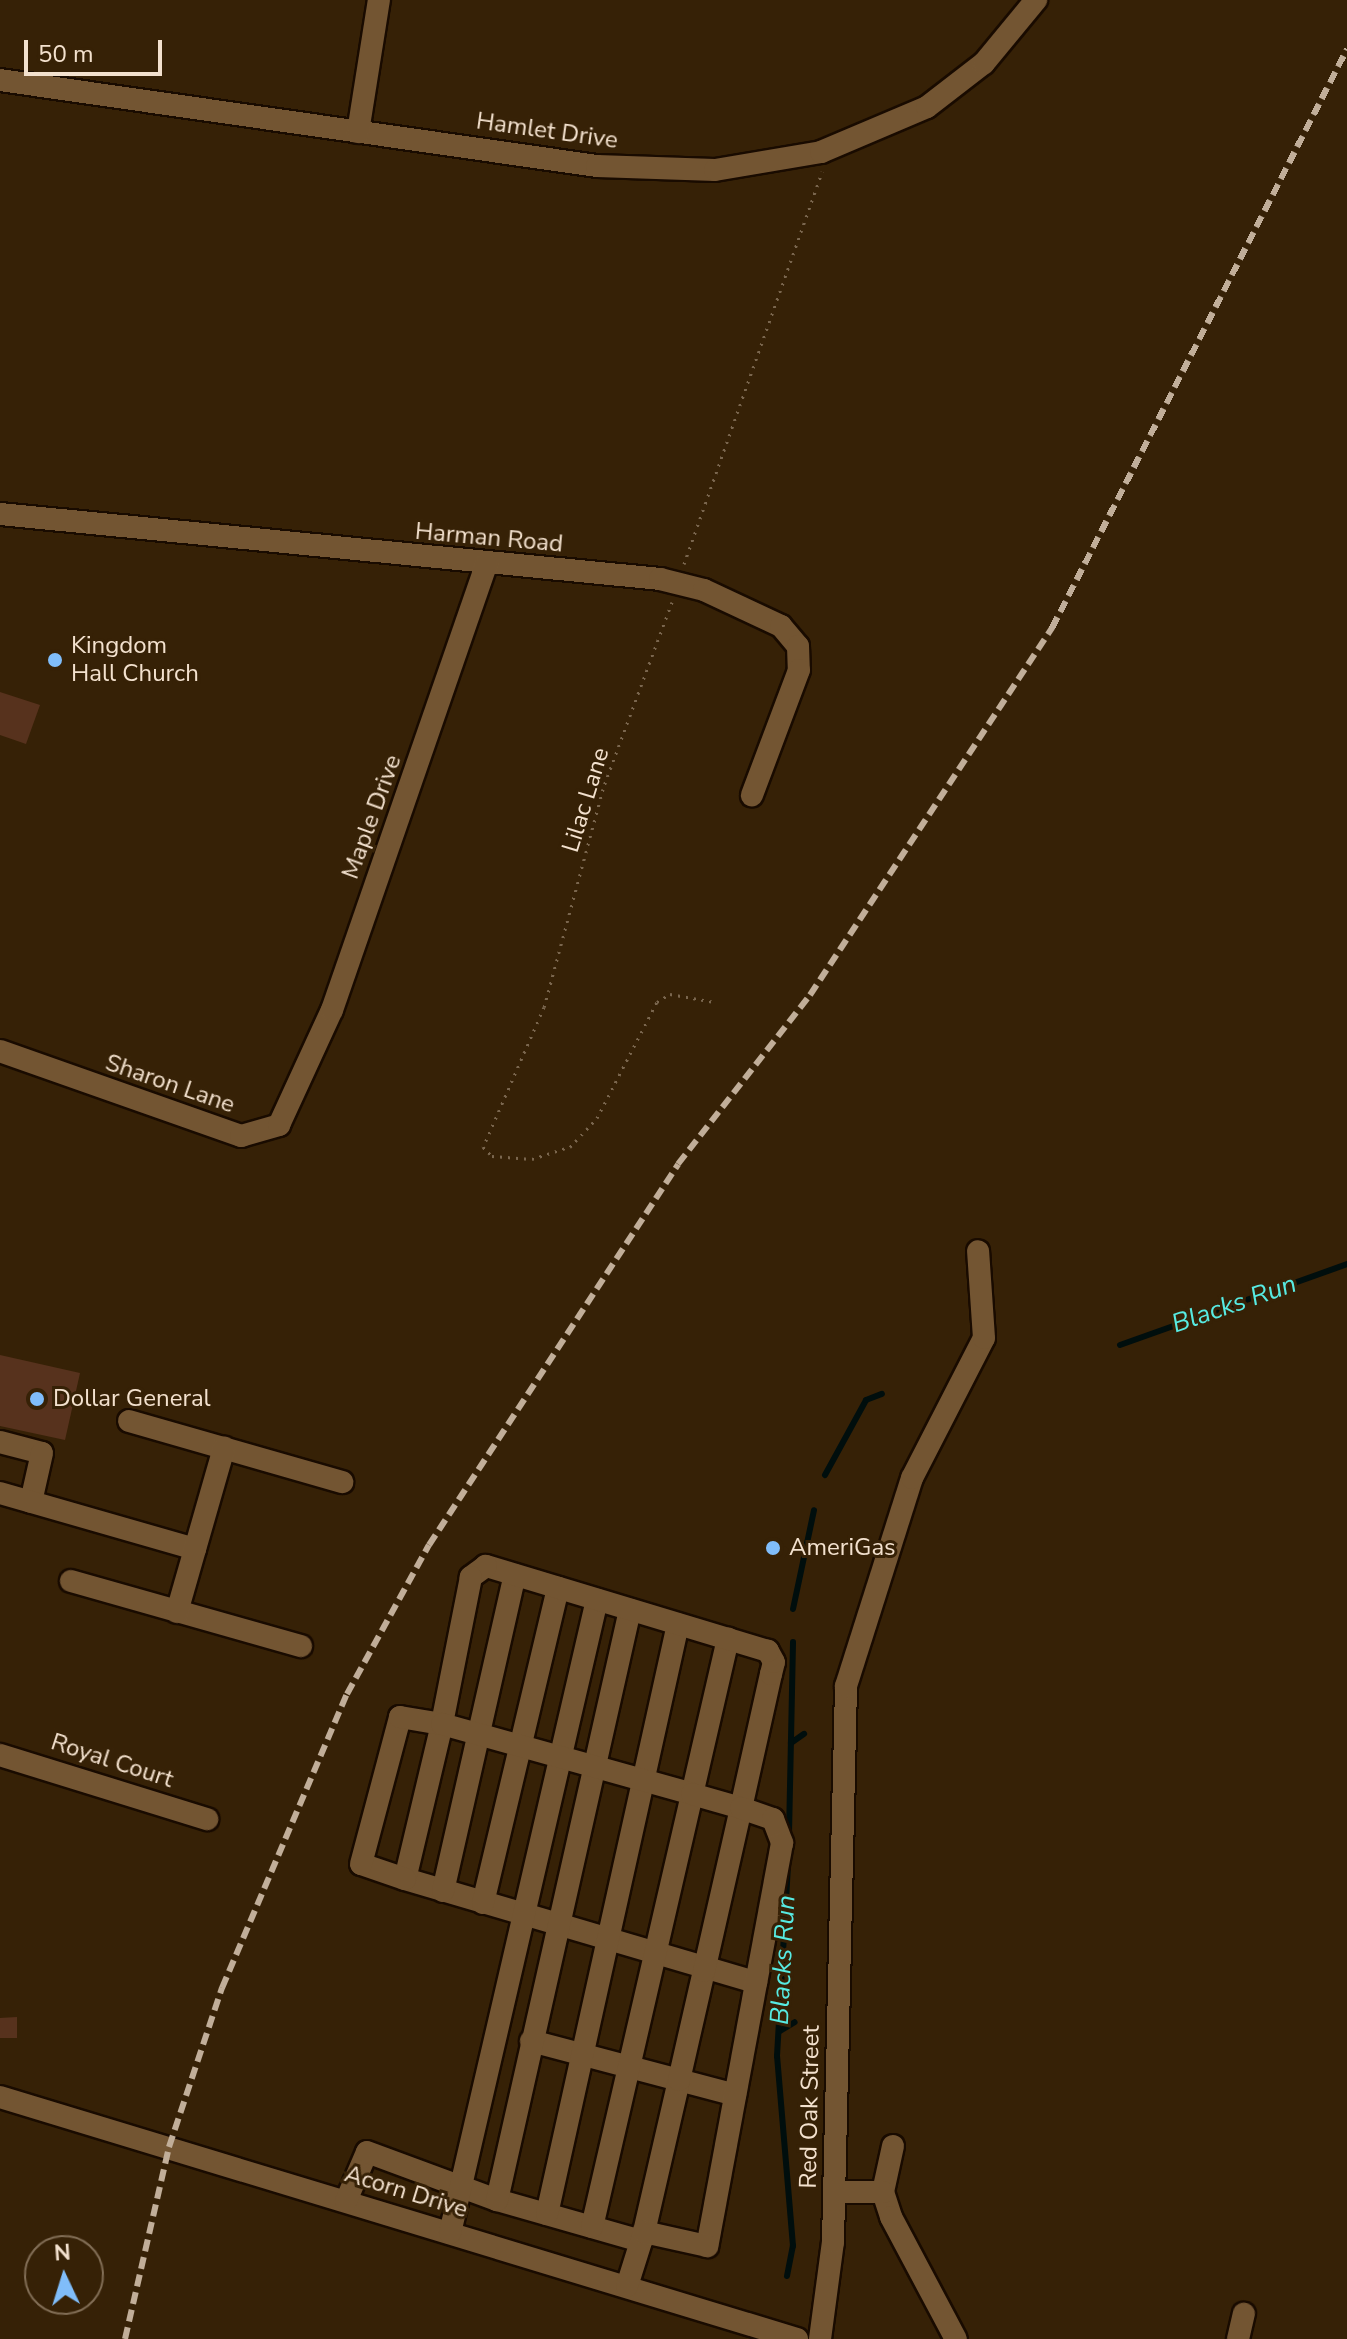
<!DOCTYPE html>
<style>
body{margin:0}
#map{position:relative;width:1347px;height:2339px;overflow:hidden;background:#362106;font-family:"Nunito Sans",sans-serif}
div>[style]{position:absolute}
.stream>*{height:6px;margin:-3px;padding:0 3px;transform-origin:3px;border-radius:3px;background:#000e0d}
.building>*{inset:0;background:#57321d}
.path>*{height:3px;margin-top:-1.5px;transform-origin:0;background:repeating-linear-gradient(90deg,#7a664e 0 2px,transparent 0 8px)}
.roads{filter:drop-shadow(2px 0 #190b00) drop-shadow(-2px 0 #190b00) drop-shadow(0 2px #190b00) drop-shadow(0 -2px #190b00)}
.minor>*{height:22px;margin:-11px;padding:0 11px;transform-origin:11px;border-radius:11px;background:#735532}
.rail>*{height:6px;margin-top:-3px;transform-origin:0;background:repeating-linear-gradient(90deg,#c1ae99 0 12px,transparent 0 18px)}
.dots>*{width:22px;height:22px;translate:-50% -50%;box-sizing:border-box;border:4px solid #362106;border-radius:50%}
span{translate:-50% -50%;white-space:nowrap;text-align:center;line-height:1.15;-webkit-text-stroke:6px #362106;paint-order:stroke}
.street-label{font-size:24px;color:#f3e1ce}
.poi-label{font-size:24px;color:#f3e1ce}
.left{translate:0 -50%;text-align:left}
.water-label{font-size:26px;color:#57ebe3;font-style:italic}
.north{position:absolute;left:24px;top:2235px;width:80px;height:80px;box-sizing:border-box;background:#362106;border:2px solid #826e56;border-radius:50%;rotate:356deg;font-size:22px;font-weight:700;line-height:32px;text-align:center;color:#f3e1ce}
.north::after{content:'';display:block;margin:auto;width:28px;height:36px;background:#80bdfa;clip-path:polygon(50% 0,100% 100%,50% 72%,0 100%)}
.scale{position:absolute;left:24px;top:40px;width:138px;height:36px;box-sizing:border-box;border:4px solid #f3e1ce;border-top:0;padding-left:10px;font-size:24px;line-height:28px;white-space:nowrap;color:#f3e1ce;-webkit-text-stroke:6px #362106;paint-order:stroke}
</style>
<div id="map">
<div class="stream">
<div style="left:1120px;top:1345px;width:241px;rotate:-19.6deg"></div>
<div style="left:825px;top:1475px;width:85px;rotate:-61.3deg"></div>
<div style="left:866px;top:1400px;width:17px;rotate:-21deg"></div>
<div style="left:793px;top:1609px;width:101px;rotate:-78deg"></div>
<div style="left:791px;top:1743px;width:16px;rotate:-35deg"></div>
<div style="left:789px;top:1834px;width:192px;rotate:-88.8deg"></div>
<div style="left:780px;top:2031px;width:17px;rotate:-31deg"></div>
<div style="left:787px;top:2276px;width:31px;rotate:-79deg"></div>
<div style="left:793px;top:2246px;width:191px;rotate:-94.8deg"></div>
<div style="left:777px;top:2056px;width:190px;rotate:-86.7deg"></div>
</div>
<div class="building">
<div style="clip-path:polygon(0 692px,40px 705px,26px 744px,0 735px)"></div>
<div style="clip-path:polygon(0 1355px,80px 1373px,65px 1440px,0 1426px)"></div>
<div style="clip-path:polygon(17px 2017px,17px 2038px,0 2038px,0 2018px)"></div>
</div>
<div class="path">
<div style="left:684px;top:564px;width:416px;rotate:-70.6deg"></div>
<div style="left:672px;top:602px;width:199px;rotate:110.3deg"></div>
<div style="left:603px;top:789px;width:226px;rotate:105.1deg"></div>
<div style="left:544px;top:1007px;width:153px;rotate:113.5deg"></div>
<div style="left:483px;top:1147px;width:13px;rotate:45deg"></div>
<div style="left:492px;top:1156px;width:40px;rotate:4.3deg"></div>
<div style="left:532px;top:1159px;width:40px;rotate:-18deg"></div>
<div style="left:570px;top:1147px;width:40px;rotate:-47deg"></div>
<div style="left:597px;top:1118px;width:131px;rotate:-62.7deg"></div>
<div style="left:657px;top:1002px;width:15px;rotate:-32deg"></div>
<div style="left:670px;top:994px;width:45px;rotate:10.3deg"></div>
</div>
<div class="roads">
<div class="minor">
<div style="left:0;top:80px;width:603px;rotate:8.2deg"></div>
<div style="left:597px;top:166px;width:118px;rotate:1.9deg"></div>
<div style="left:715px;top:170px;width:108px;rotate:-9.6deg"></div>
<div style="left:821px;top:152px;width:115px;rotate:-23deg"></div>
<div style="left:927px;top:107px;width:72px;rotate:-37.7deg"></div>
<div style="left:984px;top:63px;width:82px;rotate:-50.5deg"></div>
<div style="left:358px;top:132px;width:134px;rotate:-81deg"></div>
<div style="left:0;top:514px;width:663px;rotate:5.62deg"></div>
<div style="left:660px;top:579px;width:45px;rotate:14deg"></div>
<div style="left:704px;top:590px;width:85px;rotate:25.1deg"></div>
<div style="left:781px;top:626px;width:26px;rotate:50deg"></div>
<div style="left:798px;top:646px;width:24px;rotate:88deg"></div>
<div style="left:799px;top:670px;width:134px;rotate:110.6deg"></div>
<div style="left:0;top:1051px;width:256px;rotate:19.4deg"></div>
<div style="left:241px;top:1136px;width:40px;rotate:-16deg"></div>
<div style="left:279px;top:1125px;width:127px;rotate:-65.3deg"></div>
<div style="left:332px;top:1010px;width:471px;rotate:-70.9deg"></div>
<div style="left:129px;top:1421px;width:222px;rotate:16deg"></div>
<div style="left:0;top:1442px;width:43px;rotate:14.7deg"></div>
<div style="left:42px;top:1453px;width:50px;rotate:102.7deg"></div>
<div style="left:0;top:1493px;width:203px;rotate:16deg"></div>
<div style="left:71px;top:1581px;width:239px;rotate:15.8deg"></div>
<div style="left:177px;top:1612px;width:171px;rotate:-74deg"></div>
<div style="left:0;top:1755px;width:217px;rotate:17.2deg"></div>
<div style="left:405px;top:1879px;width:366px;rotate:16.4deg"></div>
<div style="left:443px;top:1891px;width:324px;rotate:-77.2deg"></div>
<div style="left:483px;top:1903px;width:324px;rotate:-76.6deg"></div>
<div style="left:531px;top:2041px;width:211px;rotate:14.8deg"></div>
<div style="left:0;top:2097px;width:833px;rotate:16.89deg"></div>
<div style="left:893px;top:2146px;width:47px;rotate:102.3deg"></div>
<div style="left:883px;top:2192px;width:26px;rotate:72deg"></div>
<div style="left:891px;top:2217px;width:138px;rotate:62deg"></div>
<div style="left:835px;top:2192px;width:48px"></div>
<div style="left:497px;top:2200px;width:150px;rotate:15.9deg"></div>
<div style="left:346px;top:2201px;width:53px;rotate:-66.8deg"></div>
<div style="left:367px;top:2152px;width:139px;rotate:20.3deg"></div>
<div style="left:497px;top:2200px;width:605px;rotate:-77.3deg"></div>
<div style="left:547px;top:2214px;width:604px;rotate:-77.48deg"></div>
<div style="left:592px;top:2227px;width:604px;rotate:-76.98deg"></div>
<div style="left:450px;top:2233px;width:650px;rotate:-76.93deg"></div>
<div style="left:627px;top:2286px;width:57px;rotate:-72.5deg"></div>
<div style="left:644px;top:2232px;width:156px;rotate:-77deg"></div>
<div style="left:679px;top:2080px;width:112px;rotate:-77.1deg"></div>
<div style="left:704px;top:1971px;width:167px;rotate:-77.2deg"></div>
<div style="left:741px;top:1808px;width:137px;rotate:-77.4deg"></div>
<div style="left:771px;top:1674px;width:12px;rotate:-76deg"></div>
<div style="left:774px;top:1662px;width:13px;rotate:-119deg"></div>
<div style="left:768px;top:1651px;width:295px;rotate:-163.2deg"></div>
<div style="left:486px;top:1566px;width:19px;rotate:144deg"></div>
<div style="left:471px;top:1577px;width:150px;rotate:101.2deg"></div>
<div style="left:442px;top:1724px;width:159px;rotate:103.4deg"></div>
<div style="left:405px;top:1879px;width:46px;rotate:-161.2deg"></div>
<div style="left:361px;top:1864px;width:152px;rotate:-75.1deg"></div>
<div style="left:400px;top:1717px;width:43px;rotate:9.5deg"></div>
<div style="left:442px;top:1724px;width:260px;rotate:15.6deg"></div>
<div style="left:692px;top:1794px;width:51px;rotate:15.9deg"></div>
<div style="left:741px;top:1808px;width:34px;rotate:19deg"></div>
<div style="left:773px;top:1819px;width:26px;rotate:69deg"></div>
<div style="left:782px;top:1843px;width:410px;rotate:100.5deg"></div>
<div style="left:707px;top:2246px;width:65px;rotate:-167.5deg"></div>
<div style="left:820px;top:2339px;width:98px;rotate:-82.4deg"></div>
<div style="left:833px;top:2242px;width:556px;rotate:-88.66deg"></div>
<div style="left:846px;top:1686px;width:218px;rotate:-72.4deg"></div>
<div style="left:912px;top:1478px;width:157px;rotate:-62.8deg"></div>
<div style="left:984px;top:1338px;width:87px;rotate:-93.9deg"></div>
<div style="left:1238px;top:2339px;width:26px;rotate:-77deg"></div>
</div>
</div>
<div class="rail">
<div style="left:125px;top:2339px;width:197px;rotate:-77.1deg"></div>
<div style="left:169px;top:2147px;width:168px;rotate:-71.6deg"></div>
<div style="left:222px;top:1988px;width:319px;rotate:-67deg"></div>
<div style="left:347px;top:1694px;width:170px;rotate:-61.2deg"></div>
<div style="left:429px;top:1545px;width:455px;rotate:-56.8deg"></div>
<div style="left:678px;top:1164px;width:214px;rotate:-52deg"></div>
<div style="left:810px;top:995px;width:440px;rotate:-56.6deg"></div>
<div style="left:1052px;top:628px;width:650px;rotate:-63deg"></div>
</div>
<div class="dots">
<div style="left:55px;top:660px;background:#80bdfa"></div>
<div style="left:37px;top:1399px;background:#80bdfa"></div>
<div style="left:773px;top:1548px;background:#80bdfa"></div>
</div>
<div class="street-label">
<span style="left:547px;top:131px;rotate:8deg">Hamlet Drive</span>
<span style="left:489px;top:538px;rotate:5deg">Harman Road</span>
<span style="left:586px;top:800px;rotate:-73deg">Lilac Lane</span>
<span style="left:372px;top:817px;rotate:-70deg">Maple Drive</span>
<span style="left:170px;top:1084px;rotate:19deg">Sharon Lane</span>
<span style="left:112px;top:1761px;rotate:18deg">Royal Court</span>
<span style="left:810px;top:2107px;rotate:-89deg">Red Oak Street</span>
<span style="left:406px;top:2192px;rotate:17deg">Acorn Drive</span>
</div>
<div class="poi-label">
<span class="left" style="left:71px;top:660px">Kingdom<br>Hall Church</span>
<span class="left" style="left:53px;top:1399px">Dollar General</span>
<span class="left" style="left:789px;top:1548px">AmeriGas</span>
</div>
<div class="water-label">
<span style="left:1234px;top:1304px;rotate:-19deg">Blacks Run</span>
<span style="left:783px;top:1960px;rotate:-87deg">Blacks Run</span>
</div>
<div class="north">N</div>
<div class="scale">50 m</div>
</div>
